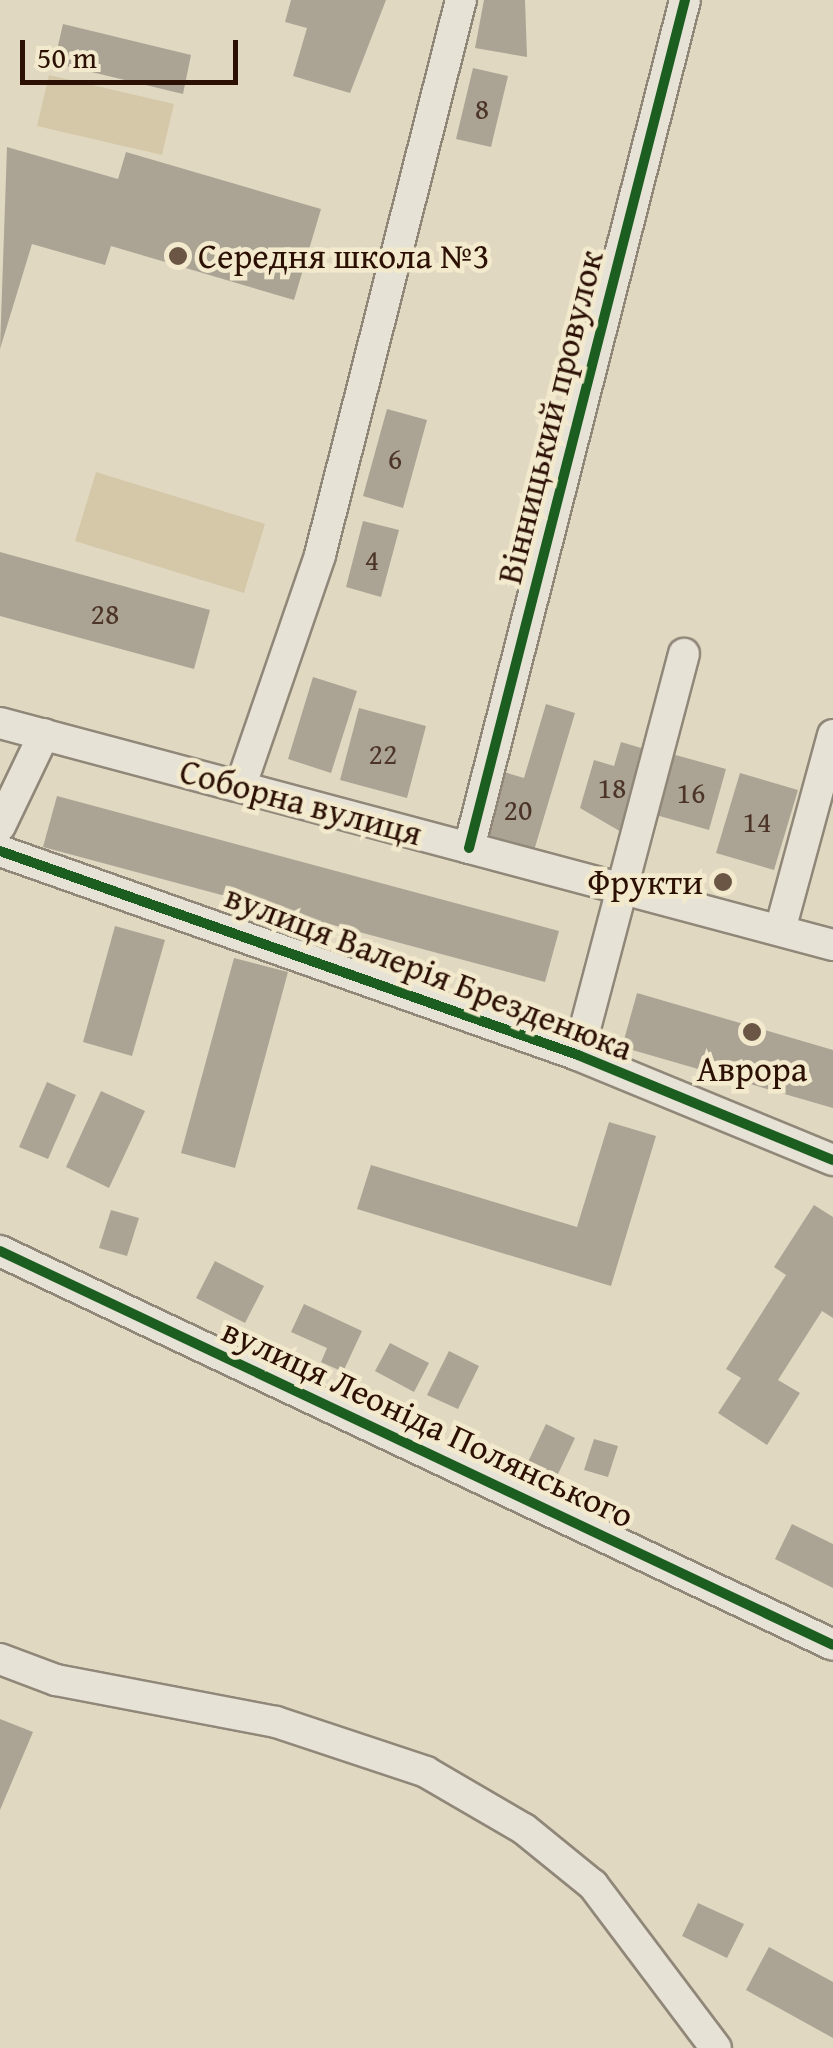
<!DOCTYPE html>
<meta charset="utf-8">
<style>
body{margin:0}
#map{position:relative;width:833px;height:2048px;overflow:hidden;background:#e0d8c1;font-family:"Gentium Book Plus",serif}
div>[style]{position:absolute}
.green>*{inset:0;background:#d5c8a9}
.building>*{inset:0;background:#aba494}
.roads{filter:drop-shadow(2px 0 #908779) drop-shadow(-2px 0 #908779) drop-shadow(0 2px #908779) drop-shadow(0 -2px #908779)}
.street>*{height:30px;margin:-15px;padding:0 15px;transform-origin:15px;border-radius:15px;background:#e6e2d6}
.cycleway>*{height:10px;margin:-5px;padding:0 5px;transform-origin:5px;border-radius:5px;background:#1b5e20}
.dots>*{width:28px;height:28px;translate:-50% -50%;box-sizing:border-box;border:5px solid #f3eace;border-radius:50%}
span{translate:-50% -50%;white-space:nowrap;text-align:center;line-height:1.15;-webkit-text-stroke:9px #f3eace;paint-order:stroke}
.number-label{font-size:30px;color:#4c3528}
.number-label span{-webkit-text-stroke-width:0}
.poi-label{font-size:35px;color:#2c1004}
.left{translate:0 -50%;text-align:left}
.right{translate:-100% -50%;text-align:right}
.street-label{font-size:35px;color:#2c1004}
.scale{position:absolute;left:20px;top:40px;width:218px;height:45px;box-sizing:border-box;border:5px solid #2c1004;border-top:0;padding-left:12px;font-size:30px;line-height:35px;white-space:nowrap;color:#2c1004;-webkit-text-stroke:8px #f3eace;paint-order:stroke}
</style>
<div id="map">
<div class="green">
<div style="clip-path:polygon(49px 75px,174px 104px,162px 155px,37px 126px)"></div>
<div style="clip-path:polygon(96px 472px,265px 524px,244px 593px,75px 541px)"></div>
</div>
<div class="building">
<div style="clip-path:polygon(291px 0,386px 0,350px 93px,293px 76px,307px 28px,285px 22px)"></div>
<div style="clip-path:polygon(484px 0,525px 0,527px 57px,475px 48px)"></div>
<div style="clip-path:polygon(63px 24px,191px 55px,183px 94px,54px 63px)"></div>
<div style="clip-path:polygon(473px 68px,508px 76px,491px 147px,456px 139px)"></div>
<div style="clip-path:polygon(7px 147px,118px 179px,126px 152px,321px 209px,294px 300px,111px 246px,105px 265px,32px 244px,0 349px)"></div>
<div style="clip-path:polygon(387px 409px,427px 420px,403px 508px,363px 496px)"></div>
<div style="clip-path:polygon(363px 521px,399px 530px,381px 597px,346px 587px)"></div>
<div style="clip-path:polygon(0 552px,210px 610px,194px 669px,0 616px)"></div>
<div style="clip-path:polygon(313px 677px,357px 691px,331px 773px,288px 759px)"></div>
<div style="clip-path:polygon(546px 704px,575px 713px,533px 854px,481px 839px,501px 771px,524px 778px)"></div>
<div style="clip-path:polygon(359px 708px,426px 726px,407px 798px,340px 780px)"></div>
<div style="clip-path:polygon(621px 742px,648px 750px,623px 833px,580px 808px,594px 760px,614px 766px)"></div>
<div style="clip-path:polygon(672px 754px,726px 769px,709px 830px,656px 815px)"></div>
<div style="clip-path:polygon(740px 773px,798px 790px,774px 870px,716px 853px)"></div>
<div style="clip-path:polygon(57px 796px,559px 931px,545px 982px,43px 847px)"></div>
<div style="clip-path:polygon(115px 926px,165px 940px,132px 1056px,83px 1042px)"></div>
<div style="clip-path:polygon(234px 958px,288px 972px,235px 1168px,181px 1153px)"></div>
<div style="clip-path:polygon(637px 993px,833px 1050px,833px 1108px,622px 1047px)"></div>
<div style="clip-path:polygon(47px 1082px,76px 1095px,48px 1159px,19px 1147px)"></div>
<div style="clip-path:polygon(101px 1091px,145px 1111px,109px 1188px,66px 1167px)"></div>
<div style="clip-path:polygon(609px 1122px,656px 1136px,611px 1286px,357px 1209px,371px 1165px,577px 1227px)"></div>
<div style="clip-path:polygon(814px 1205px,833px 1217px,833px 1318px,822px 1311px,778px 1380px,800px 1393px,767px 1445px,718px 1413px,741px 1378px,726px 1369px,786px 1275px,774px 1267px)"></div>
<div style="clip-path:polygon(111px 1210px,139px 1218px,127px 1256px,99px 1248px)"></div>
<div style="clip-path:polygon(215px 1261px,264px 1286px,245px 1323px,196px 1298px)"></div>
<div style="clip-path:polygon(304px 1304px,362px 1331px,343px 1372px,321px 1362px,327px 1348px,291px 1332px)"></div>
<div style="clip-path:polygon(390px 1343px,429px 1363px,414px 1392px,375px 1371px)"></div>
<div style="clip-path:polygon(449px 1351px,479px 1366px,458px 1409px,427px 1395px)"></div>
<div style="clip-path:polygon(546px 1424px,575px 1438px,557px 1476px,528px 1462px)"></div>
<div style="clip-path:polygon(594px 1439px,618px 1446px,608px 1477px,584px 1470px)"></div>
<div style="clip-path:polygon(792px 1524px,833px 1544px,833px 1588px,775px 1559px)"></div>
<div style="clip-path:polygon(0 1719px,33px 1732px,0 1810px)"></div>
<div style="clip-path:polygon(698px 1903px,744px 1924px,727px 1958px,682px 1936px)"></div>
<div style="clip-path:polygon(769px 1947px,833px 1982px,833px 2038px,746px 1990px)"></div>
</div>
<div class="roads">
<div class="street">
<div style="left:0;top:723px;width:862px;rotate:14.92deg"></div>
<div style="left:241px;top:785px;width:243px;rotate:-71deg"></div>
<div style="left:320px;top:555px;width:573px;rotate:-75.75deg"></div>
<div style="left:0;top:826px;width:102px;rotate:-64.4deg"></div>
<div style="left:469px;top:848px;width:875px;rotate:-75.71deg"></div>
<div style="left:0;top:851px;width:613px;rotate:19.44deg"></div>
<div style="left:578px;top:1055px;width:276px;rotate:22.4deg"></div>
<div style="left:780px;top:930px;width:202px;rotate:-74.8deg"></div>
<div style="left:578px;top:1055px;width:415px;rotate:-75.2deg"></div>
<div style="left:0;top:1251px;width:921px;rotate:25.31deg"></div>
<div style="left:0;top:1659px;width:60px;rotate:20.6deg"></div>
<div style="left:56px;top:1680px;width:224px;rotate:10.8deg"></div>
<div style="left:276px;top:1722px;width:158px;rotate:18.4deg"></div>
<div style="left:426px;top:1772px;width:113px;rotate:30.2deg"></div>
<div style="left:524px;top:1829px;width:89px;rotate:39.1deg"></div>
<div style="left:593px;top:1885px;width:204px;rotate:53deg"></div>
</div>
</div>
<div class="cycleway">
<div style="left:469px;top:848px;width:875px;rotate:-75.71deg"></div>
<div style="left:0;top:851px;width:613px;rotate:19.44deg"></div>
<div style="left:578px;top:1055px;width:276px;rotate:22.4deg"></div>
<div style="left:0;top:1251px;width:921px;rotate:25.31deg"></div>
</div>
<div class="dots">
<div style="left:178px;top:256px;background:#6b5646"></div>
<div style="left:723px;top:882px;background:#6b5646"></div>
<div style="left:752px;top:1032px;background:#6b5646"></div>
</div>
<div class="number-label">
<span style="left:482px;top:108px">8</span>
<span style="left:395px;top:458px">6</span>
<span style="left:372px;top:559px">4</span>
<span style="left:105px;top:613px">28</span>
<span style="left:383px;top:753px">22</span>
<span style="left:612px;top:787px">18</span>
<span style="left:691px;top:792px">16</span>
<span style="left:518px;top:809px">20</span>
<span style="left:757px;top:821px">14</span>
</div>
<div class="poi-label">
<span class="left" style="left:198px;top:256px">Середня школа №3</span>
<span class="right" style="left:703px;top:882px">Фрукти</span>
<span style="left:752px;top:1069px">Аврора</span>
</div>
<div class="street-label">
<span style="left:550px;top:417px;rotate:-76deg">Вінницький провулок</span>
<span style="left:301px;top:802px;rotate:15deg">Соборна вулиця</span>
<span style="left:429px;top:972px;rotate:21deg">вулиця Валерія Брезденюка</span>
<span style="left:428px;top:1423px;rotate:25deg">вулиця Леоніда Полянського</span>
</div>
<div class="scale">50 m</div>
</div>
